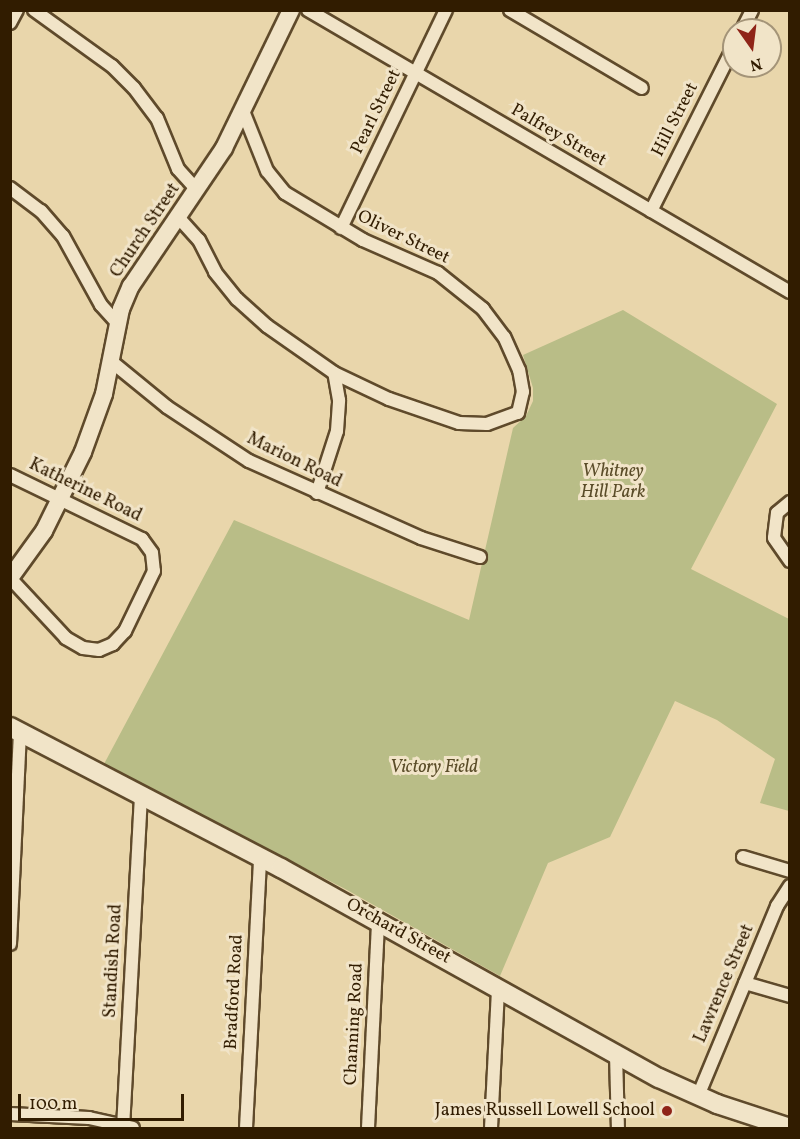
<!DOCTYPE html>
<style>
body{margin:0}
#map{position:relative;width:800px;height:1139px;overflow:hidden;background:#e9d6ab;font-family:Vollkorn,serif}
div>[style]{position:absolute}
.green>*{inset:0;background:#b9bd87}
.roads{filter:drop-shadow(2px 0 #5f4a2b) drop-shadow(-2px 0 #5f4a2b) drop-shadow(0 2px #5f4a2b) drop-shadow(0 -2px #5f4a2b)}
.minor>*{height:12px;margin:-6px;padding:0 6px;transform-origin:6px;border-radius:6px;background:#f1e4c8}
.tertiary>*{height:16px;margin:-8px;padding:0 8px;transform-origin:8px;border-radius:8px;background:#f1e4c8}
.secondary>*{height:18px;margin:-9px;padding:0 9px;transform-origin:9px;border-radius:9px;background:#f1e4c8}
.dots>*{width:16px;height:16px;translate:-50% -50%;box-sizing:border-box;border:3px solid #f1e4c8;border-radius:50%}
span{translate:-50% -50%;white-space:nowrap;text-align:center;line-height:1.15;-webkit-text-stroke:6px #f1e4c8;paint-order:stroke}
.street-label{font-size:18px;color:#311c00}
.park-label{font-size:18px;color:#5a4c28;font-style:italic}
.poi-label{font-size:18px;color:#311c00}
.right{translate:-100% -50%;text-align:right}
.frame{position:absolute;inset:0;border:12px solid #311c00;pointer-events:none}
.north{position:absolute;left:722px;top:18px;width:60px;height:60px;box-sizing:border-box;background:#f1e4c8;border:2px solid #a49478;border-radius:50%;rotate:166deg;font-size:16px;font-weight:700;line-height:24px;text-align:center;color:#311c00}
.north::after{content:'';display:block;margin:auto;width:21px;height:27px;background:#8f2418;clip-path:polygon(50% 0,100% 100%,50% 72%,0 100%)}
.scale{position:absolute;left:18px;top:1094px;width:166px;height:27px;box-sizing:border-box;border:3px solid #311c00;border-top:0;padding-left:8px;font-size:18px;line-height:21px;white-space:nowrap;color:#311c00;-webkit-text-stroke:4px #f1e4c8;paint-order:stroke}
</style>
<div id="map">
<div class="green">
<div style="clip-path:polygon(623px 310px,777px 404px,691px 569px,789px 619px,789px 811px,760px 803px,775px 759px,717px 720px,675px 701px,610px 837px,548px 863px,500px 976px,347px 890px,104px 764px,234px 520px,469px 620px,513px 428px,526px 416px,533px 401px,533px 388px,523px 355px)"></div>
</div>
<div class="roads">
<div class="minor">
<div style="left:34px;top:10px;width:96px;rotate:35.7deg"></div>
<div style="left:112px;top:66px;width:31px;rotate:45deg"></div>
<div style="left:134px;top:88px;width:38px;rotate:53deg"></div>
<div style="left:157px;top:118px;width:55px;rotate:67.6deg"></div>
<div style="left:178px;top:169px;width:28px;rotate:48deg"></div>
<div style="left:308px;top:10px;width:558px;rotate:30.33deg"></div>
<div style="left:510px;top:10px;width:153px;rotate:30.6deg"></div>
<div style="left:10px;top:23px;width:15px;rotate:-62deg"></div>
<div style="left:742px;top:30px;width:22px;rotate:-63deg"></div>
<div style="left:10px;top:188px;width:39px;rotate:37deg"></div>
<div style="left:41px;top:211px;width:33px;rotate:49deg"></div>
<div style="left:63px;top:236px;width:79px;rotate:61.2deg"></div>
<div style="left:101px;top:305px;width:25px;rotate:48deg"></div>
<div style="left:651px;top:211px;width:185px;rotate:-63.3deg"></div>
<div style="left:178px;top:217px;width:31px;rotate:48deg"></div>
<div style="left:199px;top:240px;width:36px;rotate:63deg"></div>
<div style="left:215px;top:272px;width:35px;rotate:51deg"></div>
<div style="left:237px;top:299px;width:40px;rotate:42deg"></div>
<div style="left:267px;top:326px;width:82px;rotate:35deg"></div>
<div style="left:334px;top:373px;width:61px;rotate:25.3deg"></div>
<div style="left:389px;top:399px;width:74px;rotate:18.9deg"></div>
<div style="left:459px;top:423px;width:28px;rotate:2deg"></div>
<div style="left:487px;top:424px;width:33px;rotate:-20deg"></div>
<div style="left:518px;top:413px;width:22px;rotate:-77deg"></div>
<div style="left:523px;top:392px;width:22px;rotate:-100deg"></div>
<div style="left:519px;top:370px;width:36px;rotate:-114deg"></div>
<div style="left:504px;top:337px;width:35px;rotate:-127deg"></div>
<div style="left:483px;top:309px;width:58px;rotate:-141.3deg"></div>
<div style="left:438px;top:273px;width:82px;rotate:-156.3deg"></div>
<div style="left:363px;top:240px;width:91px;rotate:-148.9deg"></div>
<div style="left:285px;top:193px;width:28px;rotate:-129deg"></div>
<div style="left:267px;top:171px;width:65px;rotate:-111.8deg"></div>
<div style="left:341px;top:228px;width:242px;rotate:-64.3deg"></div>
<div style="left:112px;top:362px;width:71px;rotate:39.3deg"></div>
<div style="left:167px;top:407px;width:98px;rotate:33.4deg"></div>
<div style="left:249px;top:461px;width:188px;rotate:24.1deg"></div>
<div style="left:421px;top:538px;width:62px;rotate:17.9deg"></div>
<div style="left:10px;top:475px;width:147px;rotate:25.9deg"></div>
<div style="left:142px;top:539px;width:17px;rotate:54deg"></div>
<div style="left:152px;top:553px;width:18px;rotate:84deg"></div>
<div style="left:154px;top:571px;width:67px;rotate:115.8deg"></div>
<div style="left:125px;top:631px;width:18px;rotate:133deg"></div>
<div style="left:113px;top:644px;width:15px;rotate:157deg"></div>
<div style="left:99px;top:650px;width:16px;rotate:-173deg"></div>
<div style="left:83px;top:648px;width:20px;rotate:-150deg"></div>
<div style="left:66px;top:638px;width:82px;rotate:-133deg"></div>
<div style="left:317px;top:493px;width:65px;rotate:-72.1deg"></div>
<div style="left:337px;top:431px;width:31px;rotate:-86deg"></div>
<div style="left:339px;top:400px;width:27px;rotate:-100deg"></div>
<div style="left:790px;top:502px;width:17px;rotate:140deg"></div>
<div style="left:777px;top:513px;width:25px;rotate:97deg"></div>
<div style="left:774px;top:538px;width:28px;rotate:55deg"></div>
<div style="left:743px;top:857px;width:49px;rotate:16.6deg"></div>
<div style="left:10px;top:944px;width:211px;rotate:-87.3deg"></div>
<div style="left:745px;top:983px;width:47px;rotate:16.1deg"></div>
<div style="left:616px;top:1054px;width:74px;rotate:88.5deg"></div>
<div style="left:698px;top:1096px;width:206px;rotate:-67.4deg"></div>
<div style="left:777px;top:906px;width:24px;rotate:-57deg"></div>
<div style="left:10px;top:1114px;width:79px;rotate:2.9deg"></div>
<div style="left:89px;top:1118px;width:45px;rotate:12.8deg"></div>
<div style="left:123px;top:1128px;width:333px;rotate:-86.9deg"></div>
<div style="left:246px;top:1128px;width:271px;rotate:-87deg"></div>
<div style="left:368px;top:1128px;width:207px;rotate:-87.2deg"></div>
<div style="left:491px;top:1128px;width:140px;rotate:-87.1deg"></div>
</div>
<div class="tertiary">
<div style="left:10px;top:578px;width:58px;rotate:-54.1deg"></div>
<div style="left:44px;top:531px;width:88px;rotate:-63.7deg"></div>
<div style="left:83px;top:452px;width:62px;rotate:-70.1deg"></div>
<div style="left:104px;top:394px;width:87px;rotate:-78.7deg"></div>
<div style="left:121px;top:309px;width:25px;rotate:-67deg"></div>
<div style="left:131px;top:286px;width:166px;rotate:-56deg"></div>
<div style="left:224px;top:148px;width:153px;rotate:-64.1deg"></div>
</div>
<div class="secondary">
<div style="left:10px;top:727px;width:305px;rotate:27.5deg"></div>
<div style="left:281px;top:868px;width:432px;rotate:29.1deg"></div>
<div style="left:659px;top:1078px;width:64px;rotate:24.1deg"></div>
<div style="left:717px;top:1104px;width:77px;rotate:18.2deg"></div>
</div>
</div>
<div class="dots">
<div style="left:667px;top:1111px;background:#8f2418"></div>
</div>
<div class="street-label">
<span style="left:377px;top:112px;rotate:-64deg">Pearl Street</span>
<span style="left:676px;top:120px;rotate:-63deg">Hill Street</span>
<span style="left:558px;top:136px;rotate:30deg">Palfrey Street</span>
<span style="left:146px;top:231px;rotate:-56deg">Church Street</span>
<span style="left:403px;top:238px;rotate:26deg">Oliver Street</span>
<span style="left:294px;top:461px;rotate:26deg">Marion Road</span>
<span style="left:85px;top:491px;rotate:26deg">Katherine Road</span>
<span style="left:398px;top:932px;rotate:29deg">Orchard Street</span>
<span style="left:114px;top:961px;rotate:-87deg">Standish Road</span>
<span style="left:725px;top:984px;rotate:-67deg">Lawrence Street</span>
<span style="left:235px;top:992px;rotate:-87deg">Bradford Road</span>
<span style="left:355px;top:1024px;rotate:-87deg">Channing Road</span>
</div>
<div class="park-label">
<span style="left:613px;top:483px">Whitney<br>Hill Park</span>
<span style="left:434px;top:768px">Victory Field</span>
</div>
<div class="poi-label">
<span class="right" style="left:655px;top:1111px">James Russell Lowell School</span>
</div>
<div class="frame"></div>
<div class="north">N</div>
<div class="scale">100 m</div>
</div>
